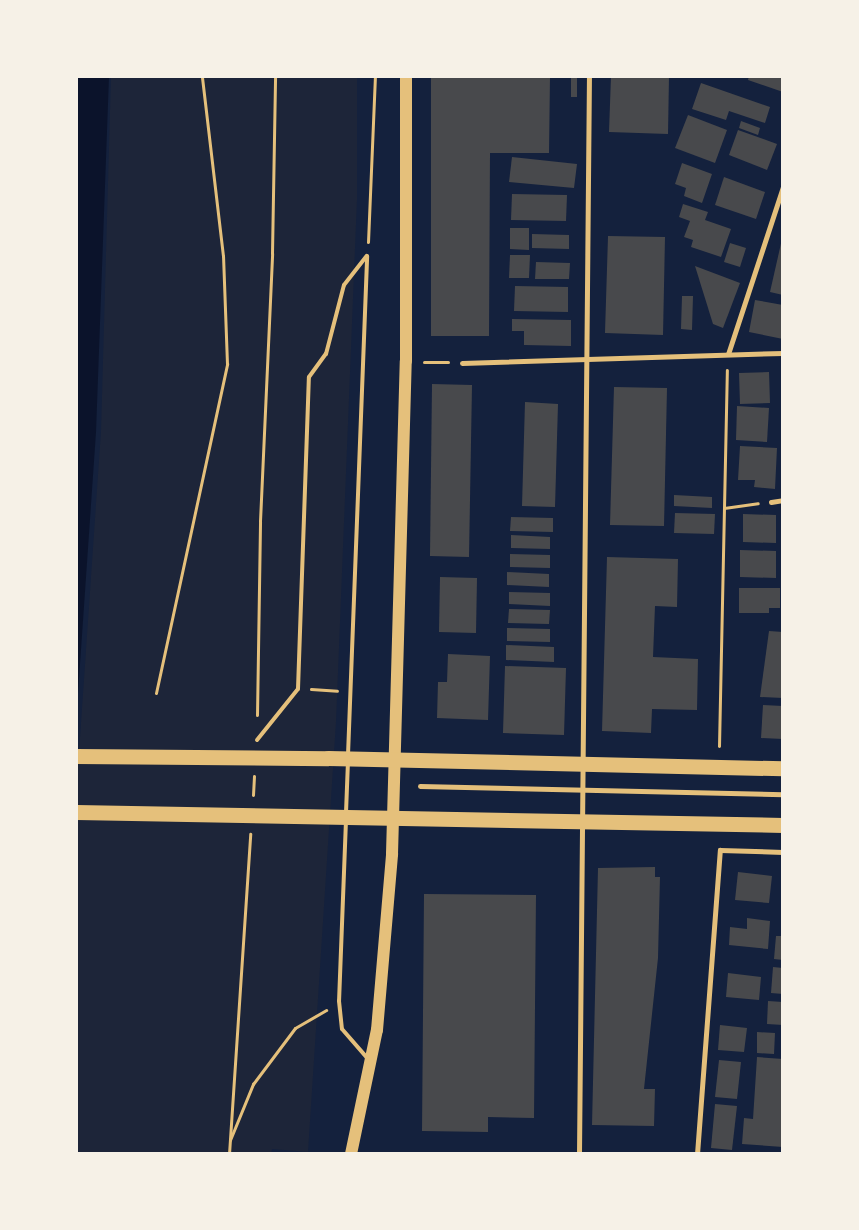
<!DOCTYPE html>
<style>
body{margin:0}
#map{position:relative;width:859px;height:1230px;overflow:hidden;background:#14213d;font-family:"Roboto Serif",serif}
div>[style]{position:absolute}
.green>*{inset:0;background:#1d2539}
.water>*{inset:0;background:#0b132b}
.building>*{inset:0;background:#48494c}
.path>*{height:3px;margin:-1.5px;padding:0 1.5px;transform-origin:1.5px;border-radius:1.5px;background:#e5c07b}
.service>*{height:4px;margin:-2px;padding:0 2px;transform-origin:2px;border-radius:2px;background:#e5c07b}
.minor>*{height:5px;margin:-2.5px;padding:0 2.5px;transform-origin:2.5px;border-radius:2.5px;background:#e5c07b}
.primary>*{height:12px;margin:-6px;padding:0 6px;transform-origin:6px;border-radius:6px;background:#e5c07b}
.motorway>*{height:15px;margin:-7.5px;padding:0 7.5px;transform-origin:7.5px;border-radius:7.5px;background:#e5c07b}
span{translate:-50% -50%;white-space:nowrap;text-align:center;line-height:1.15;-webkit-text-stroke:4px #f6f1e7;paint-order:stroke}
.frame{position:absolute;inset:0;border:78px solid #f6f1e7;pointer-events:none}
</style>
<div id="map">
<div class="green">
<div style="clip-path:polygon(111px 76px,357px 76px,357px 199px,336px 722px,308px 1152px,272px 1149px,271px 1154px,76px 1154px,76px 796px,101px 431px)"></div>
</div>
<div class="water">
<div style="clip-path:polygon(76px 76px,109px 76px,96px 432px,76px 722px)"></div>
</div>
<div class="building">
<div style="clip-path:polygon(431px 76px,550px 77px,549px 153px,490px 153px,489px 336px,431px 336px)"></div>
<div style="clip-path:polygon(571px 76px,577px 76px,577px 97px,571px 97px)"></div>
<div style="clip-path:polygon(611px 76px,669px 76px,668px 134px,609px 132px)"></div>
<div style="clip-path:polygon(749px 76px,783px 76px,783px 92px,748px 80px)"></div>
<div style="clip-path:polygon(701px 83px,770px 107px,765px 123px,729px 111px,726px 120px,692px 109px)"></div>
<div style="clip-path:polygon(688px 115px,727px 130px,715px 163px,675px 148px)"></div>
<div style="clip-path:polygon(741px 121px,760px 128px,758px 135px,739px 128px)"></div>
<div style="clip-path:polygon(738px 130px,777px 144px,767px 170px,729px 155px)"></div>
<div style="clip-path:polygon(512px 157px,577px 164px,574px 188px,509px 182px)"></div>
<div style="clip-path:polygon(682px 163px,712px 174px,702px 203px,684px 196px,686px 188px,675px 184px)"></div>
<div style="clip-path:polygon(724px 177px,765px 192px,756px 219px,715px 205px)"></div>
<div style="clip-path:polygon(512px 194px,567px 195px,566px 221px,511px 220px)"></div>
<div style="clip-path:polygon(683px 204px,708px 212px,705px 220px,731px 229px,721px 257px,691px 247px,693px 240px,684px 237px,690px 221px,679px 217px)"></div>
<div style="clip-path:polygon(510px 228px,529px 228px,529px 250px,510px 249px)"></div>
<div style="clip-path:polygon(532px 234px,569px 235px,569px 249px,532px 248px)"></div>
<div style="clip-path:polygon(608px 236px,665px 237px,663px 335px,605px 333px)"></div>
<div style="clip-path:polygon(782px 239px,783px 239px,783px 295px,770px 292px)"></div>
<div style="clip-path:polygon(730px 243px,746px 248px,740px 267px,724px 262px)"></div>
<div style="clip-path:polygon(510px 255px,530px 255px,529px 278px,509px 278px)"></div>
<div style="clip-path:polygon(536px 262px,570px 263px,569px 279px,535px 279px)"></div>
<div style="clip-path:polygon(695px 266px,740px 283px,723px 328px,713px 324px)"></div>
<div style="clip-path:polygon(515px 286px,568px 287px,568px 312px,514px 311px)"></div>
<div style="clip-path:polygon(682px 296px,693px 296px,692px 330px,681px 329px)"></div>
<div style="clip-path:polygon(755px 300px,783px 305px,783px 339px,749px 332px)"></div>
<div style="clip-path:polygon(512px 319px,571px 320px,571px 346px,524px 345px,524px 331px,512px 331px)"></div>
<div style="clip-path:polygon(769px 372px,770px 403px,740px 404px,739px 373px)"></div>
<div style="clip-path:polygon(432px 384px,472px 385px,469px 557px,430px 556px)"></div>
<div style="clip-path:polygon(614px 387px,667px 388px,664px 526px,610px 525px)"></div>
<div style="clip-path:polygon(525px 402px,558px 404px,555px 507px,522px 506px)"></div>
<div style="clip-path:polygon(737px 406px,769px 408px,767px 442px,736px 440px)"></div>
<div style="clip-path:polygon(740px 446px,777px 448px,775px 489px,754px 487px,755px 480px,738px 480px)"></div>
<div style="clip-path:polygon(674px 495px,712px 497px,712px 508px,674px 506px)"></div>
<div style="clip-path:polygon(675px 513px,715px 514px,714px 534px,674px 533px)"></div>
<div style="clip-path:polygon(743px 514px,776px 515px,776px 543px,743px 542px)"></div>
<div style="clip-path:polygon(511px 517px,553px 518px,553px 532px,510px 531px)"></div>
<div style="clip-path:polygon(511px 535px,550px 537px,550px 549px,511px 548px)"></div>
<div style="clip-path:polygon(740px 550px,776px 551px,776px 578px,740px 577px)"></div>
<div style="clip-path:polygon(510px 554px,550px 555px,550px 568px,510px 567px)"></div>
<div style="clip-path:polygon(607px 557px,678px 559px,677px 607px,655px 606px,653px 657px,698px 659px,697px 710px,652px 709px,651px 733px,602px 731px)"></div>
<div style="clip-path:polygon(507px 572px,549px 574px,549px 587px,507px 585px)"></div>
<div style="clip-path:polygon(440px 577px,477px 578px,476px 633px,439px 632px)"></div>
<div style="clip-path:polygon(739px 588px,780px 588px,780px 608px,769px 608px,769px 613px,739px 613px)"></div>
<div style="clip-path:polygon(509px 592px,550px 593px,550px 606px,509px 604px)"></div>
<div style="clip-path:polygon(509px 609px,550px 610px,549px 624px,508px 623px)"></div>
<div style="clip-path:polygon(507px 628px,550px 629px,550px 642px,507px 641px)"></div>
<div style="clip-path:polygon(769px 631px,783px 632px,783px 698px,760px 697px)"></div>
<div style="clip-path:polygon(506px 645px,554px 647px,554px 662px,506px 660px)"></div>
<div style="clip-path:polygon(448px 654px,490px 656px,488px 720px,437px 718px,438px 682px,447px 682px)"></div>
<div style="clip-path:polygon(505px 666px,566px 668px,564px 735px,503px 733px)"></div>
<div style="clip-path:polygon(763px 705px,783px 706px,783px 739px,761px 738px)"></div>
<div style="clip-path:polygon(655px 867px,655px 877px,660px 877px,658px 958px,644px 1089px,655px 1089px,654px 1126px,592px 1125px,598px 868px)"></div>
<div style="clip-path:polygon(738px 872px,772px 876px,769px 903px,735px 900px)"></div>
<div style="clip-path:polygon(424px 894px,536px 895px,534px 1118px,488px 1117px,488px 1132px,422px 1131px)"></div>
<div style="clip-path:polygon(747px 918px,770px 921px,768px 949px,729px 945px,730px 927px,747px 929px)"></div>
<div style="clip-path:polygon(776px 936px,783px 936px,783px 960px,774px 959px)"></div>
<div style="clip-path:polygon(773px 967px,783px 968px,783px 994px,771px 993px)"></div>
<div style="clip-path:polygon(728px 973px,761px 977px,759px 1000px,726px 997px)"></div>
<div style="clip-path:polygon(768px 1001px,783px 1002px,783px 1025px,767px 1024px)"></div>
<div style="clip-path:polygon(720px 1025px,747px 1028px,744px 1052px,718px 1050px)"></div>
<div style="clip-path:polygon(757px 1032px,775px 1033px,774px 1054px,757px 1053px)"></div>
<div style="clip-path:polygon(757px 1057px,783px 1059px,783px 1147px,742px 1144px,744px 1118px,753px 1119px)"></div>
<div style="clip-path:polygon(719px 1060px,741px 1062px,737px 1099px,715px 1097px)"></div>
<div style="clip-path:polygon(715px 1104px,737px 1106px,732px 1150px,711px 1148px)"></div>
</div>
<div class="path">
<div style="left:368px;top:242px;width:166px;rotate:-87.6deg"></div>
<div style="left:424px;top:362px;width:24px"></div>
<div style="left:724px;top:508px;width:34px;rotate:-8deg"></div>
<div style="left:311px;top:689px;width:26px;rotate:4deg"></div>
<div style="left:156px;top:693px;width:337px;rotate:-77.8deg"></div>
<div style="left:227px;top:364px;width:108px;rotate:-92.1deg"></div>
<div style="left:223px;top:256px;width:181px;rotate:-96.7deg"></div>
<div style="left:257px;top:715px;width:194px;rotate:-89.1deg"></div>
<div style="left:260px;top:521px;width:268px;rotate:-87.4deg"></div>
<div style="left:272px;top:253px;width:177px;rotate:-89deg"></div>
<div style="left:719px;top:746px;width:376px;rotate:-88.8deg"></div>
<div style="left:253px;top:795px;width:19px;rotate:-87deg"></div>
<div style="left:230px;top:1140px;width:61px;rotate:-67.7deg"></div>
<div style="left:253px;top:1084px;width:70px;rotate:-53.1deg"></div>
<div style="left:295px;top:1028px;width:36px;rotate:-30deg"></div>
<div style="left:229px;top:1154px;width:321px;rotate:-86.2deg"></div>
</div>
<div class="service">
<div style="left:257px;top:740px;width:65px;rotate:-51.2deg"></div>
<div style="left:298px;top:689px;width:312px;rotate:-88deg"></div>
<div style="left:309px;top:377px;width:29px;rotate:-54deg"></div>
<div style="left:326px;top:354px;width:71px;rotate:-75.4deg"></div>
<div style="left:344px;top:285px;width:37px;rotate:-52deg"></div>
<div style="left:348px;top:755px;width:499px;rotate:-87.8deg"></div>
<div style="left:346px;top:813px;width:51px;rotate:-87.8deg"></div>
<div style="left:346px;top:820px;width:181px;rotate:92.2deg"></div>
<div style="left:339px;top:1001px;width:28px;rotate:84deg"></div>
<div style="left:342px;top:1029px;width:38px;rotate:49deg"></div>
</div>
<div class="minor">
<div style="left:728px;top:354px;width:176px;rotate:-71.8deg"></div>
<div style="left:462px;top:363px;width:321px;rotate:-1.8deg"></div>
<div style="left:771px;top:502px;width:12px;rotate:-9deg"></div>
<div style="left:420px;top:786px;width:363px;rotate:1.3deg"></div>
<div style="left:579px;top:1154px;width:1078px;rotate:-89.47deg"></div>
<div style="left:697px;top:1154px;width:305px;rotate:-85.7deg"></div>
<div style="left:720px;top:850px;width:63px;rotate:1.8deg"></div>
</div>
<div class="primary">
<div style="left:351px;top:1154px;width:127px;rotate:-78.2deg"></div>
<div style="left:377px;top:1030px;width:177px;rotate:-85.1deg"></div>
<div style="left:392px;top:854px;width:493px;rotate:-88.4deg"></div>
<div style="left:406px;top:361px;width:285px;rotate:-90deg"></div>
</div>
<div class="motorway">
<div style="left:76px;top:756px;width:252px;rotate:0.5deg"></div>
<div style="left:328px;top:758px;width:455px;rotate:1.3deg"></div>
<div style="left:76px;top:812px;width:707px;rotate:1.05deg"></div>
</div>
<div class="frame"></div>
</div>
